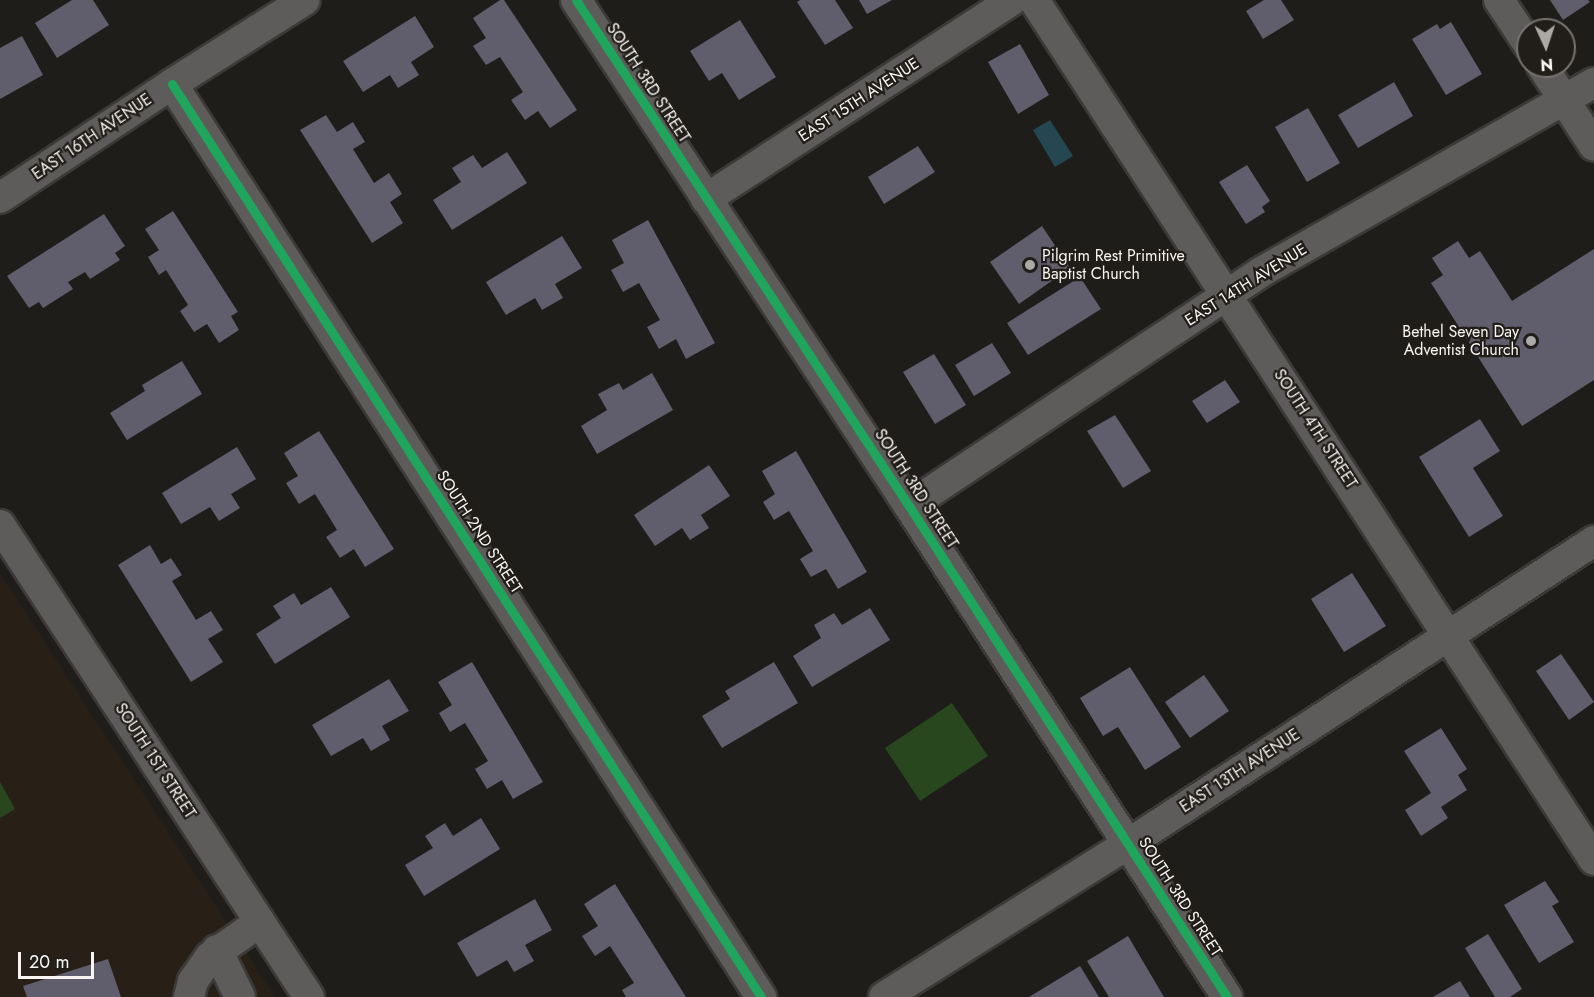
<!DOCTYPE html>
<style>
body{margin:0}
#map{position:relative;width:1594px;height:997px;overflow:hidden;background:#1f1d1a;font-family:Jost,sans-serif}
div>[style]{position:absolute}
.built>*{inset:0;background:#282017}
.green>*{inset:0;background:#28471e}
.water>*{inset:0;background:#244752}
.building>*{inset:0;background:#605d6c}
.roads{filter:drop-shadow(2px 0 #3c3a38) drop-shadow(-2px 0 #3c3a38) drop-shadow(0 2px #3c3a38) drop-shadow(0 -2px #3c3a38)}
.minor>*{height:30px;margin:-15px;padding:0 15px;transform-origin:15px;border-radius:15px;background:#5d5c5a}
.cycleway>*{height:9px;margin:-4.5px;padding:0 4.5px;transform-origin:4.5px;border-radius:4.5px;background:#20a55d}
.dots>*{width:16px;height:16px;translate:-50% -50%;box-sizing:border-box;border:3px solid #211d18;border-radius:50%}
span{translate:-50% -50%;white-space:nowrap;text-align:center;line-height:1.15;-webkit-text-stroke:4.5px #211d18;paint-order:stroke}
.street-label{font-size:16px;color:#f7f4f1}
.poi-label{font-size:16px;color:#f7f4f1}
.left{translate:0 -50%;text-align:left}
.right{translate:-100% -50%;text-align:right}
.north{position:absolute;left:1516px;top:18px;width:60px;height:60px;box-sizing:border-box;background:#211d18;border:2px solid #77736f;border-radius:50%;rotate:177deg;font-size:16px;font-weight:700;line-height:24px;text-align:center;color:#f7f4f1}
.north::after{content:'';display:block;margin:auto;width:21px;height:27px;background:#aba9a6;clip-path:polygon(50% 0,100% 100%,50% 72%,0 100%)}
.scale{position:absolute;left:18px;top:952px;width:76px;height:27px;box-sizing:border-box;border:3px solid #f7f4f1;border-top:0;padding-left:8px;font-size:18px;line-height:21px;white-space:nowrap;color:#f7f4f1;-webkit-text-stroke:4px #211d18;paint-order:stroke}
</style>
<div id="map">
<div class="built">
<div style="clip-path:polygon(0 573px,275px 997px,0 997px)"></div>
</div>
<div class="green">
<div style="clip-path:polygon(952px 703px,988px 756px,920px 801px,885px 748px)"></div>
<div style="clip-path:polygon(0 782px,15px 809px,0 818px)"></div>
</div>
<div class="water">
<div style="clip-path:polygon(1050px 120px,1073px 156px,1055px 167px,1033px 130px)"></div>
</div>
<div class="building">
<div style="clip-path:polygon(72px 0,93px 0,109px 25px,57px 58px,35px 23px)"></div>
<div style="clip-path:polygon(500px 0,504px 0,577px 110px,550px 128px,538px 111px,525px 120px,511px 100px,523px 92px,500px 57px,486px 65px,473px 46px,486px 38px,473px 18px)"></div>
<div style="clip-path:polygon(800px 0,835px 0,853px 28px,825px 45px,797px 2px)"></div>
<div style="clip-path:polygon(859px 0,892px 0,867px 14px)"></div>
<div style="clip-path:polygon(1264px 0,1281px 0,1294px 20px,1263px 39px,1246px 11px)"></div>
<div style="clip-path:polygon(1550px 0,1588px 0,1590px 2px,1563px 20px)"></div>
<div style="clip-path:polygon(415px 16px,434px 47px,411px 62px,419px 75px,398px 88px,390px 75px,363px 92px,343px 61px)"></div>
<div style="clip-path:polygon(740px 20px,776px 77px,739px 100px,722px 73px,709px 81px,690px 51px)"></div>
<div style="clip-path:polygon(1451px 22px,1482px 74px,1446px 95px,1412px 39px,1437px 24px,1440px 29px)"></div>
<div style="clip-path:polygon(22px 36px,43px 75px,0 99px,0 48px)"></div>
<div style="clip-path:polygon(1020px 44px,1049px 95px,1018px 114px,988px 62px)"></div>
<div style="clip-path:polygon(1394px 82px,1413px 116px,1358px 148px,1338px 115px)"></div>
<div style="clip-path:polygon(1308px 108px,1340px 163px,1307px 182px,1275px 127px)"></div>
<div style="clip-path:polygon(326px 115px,337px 132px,353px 122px,365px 142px,353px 149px,374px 183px,389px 173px,402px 194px,390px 202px,403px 223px,372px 243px,300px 130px)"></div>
<div style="clip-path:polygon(918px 146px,935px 172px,884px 204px,868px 177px)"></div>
<div style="clip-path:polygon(507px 152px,527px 183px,452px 230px,433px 200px,461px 182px,452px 168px,473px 155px,482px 168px)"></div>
<div style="clip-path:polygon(1247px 165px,1270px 201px,1262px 207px,1265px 212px,1246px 224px,1219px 182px)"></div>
<div style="clip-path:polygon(173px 211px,238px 312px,231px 316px,239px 330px,219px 343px,207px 324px,194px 332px,180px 311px,188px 305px,166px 270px,159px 275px,148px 257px,159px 250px,145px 229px)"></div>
<div style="clip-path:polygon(104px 214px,125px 246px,115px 253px,120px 260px,90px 279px,85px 272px,68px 282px,73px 289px,43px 308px,39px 302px,29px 308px,7px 276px)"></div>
<div style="clip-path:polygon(648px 220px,715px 343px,686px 359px,676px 339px,659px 349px,647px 327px,660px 320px,639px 283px,623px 292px,611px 270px,624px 263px,612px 240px)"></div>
<div style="clip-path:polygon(1042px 226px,1070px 268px,1019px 304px,990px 262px)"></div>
<div style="clip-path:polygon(562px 236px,582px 268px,555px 284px,563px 298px,542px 310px,535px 298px,506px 315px,486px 282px)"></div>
<div style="clip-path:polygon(1458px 241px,1469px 258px,1480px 251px,1512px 301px,1594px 249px,1594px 380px,1522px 426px,1431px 283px,1443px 275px,1432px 258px)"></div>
<div style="clip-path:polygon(1080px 277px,1101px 309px,1028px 355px,1007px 323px)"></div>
<div style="clip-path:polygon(992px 343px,1011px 373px,974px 396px,955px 365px)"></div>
<div style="clip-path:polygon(934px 354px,966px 405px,935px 424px,903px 372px)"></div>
<div style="clip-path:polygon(182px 361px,202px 394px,127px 440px,110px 413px,145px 391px,142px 385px)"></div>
<div style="clip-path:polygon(652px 373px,673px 410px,597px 454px,581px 426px,607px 410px,598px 394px,619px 383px,623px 390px)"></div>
<div style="clip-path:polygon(1225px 380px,1240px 402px,1207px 423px,1192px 401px)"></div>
<div style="clip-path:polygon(1115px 415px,1151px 471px,1123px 488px,1087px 431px)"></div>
<div style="clip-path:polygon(1480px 419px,1500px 451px,1473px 468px,1503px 516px,1469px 537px,1419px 457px)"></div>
<div style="clip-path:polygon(319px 431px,394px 549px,365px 567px,354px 549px,340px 558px,326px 537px,337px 530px,315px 494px,299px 504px,286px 483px,298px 476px,284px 453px)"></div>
<div style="clip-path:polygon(237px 447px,256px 479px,231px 494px,240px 508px,219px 521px,210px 507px,181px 524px,162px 493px)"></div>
<div style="clip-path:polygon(796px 451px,867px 572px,838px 589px,826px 569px,811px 577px,800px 559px,813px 551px,789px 511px,774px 520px,763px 502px,775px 494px,762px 471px)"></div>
<div style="clip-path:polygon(709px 465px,730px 496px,701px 515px,709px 528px,690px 540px,682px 528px,655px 546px,634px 515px)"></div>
<div style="clip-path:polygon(150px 545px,161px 564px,171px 558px,182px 575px,172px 581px,196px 620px,211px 611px,223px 630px,208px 639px,223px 662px,191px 682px,118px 565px)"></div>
<div style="clip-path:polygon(1352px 573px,1386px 626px,1344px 652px,1311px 599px)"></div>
<div style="clip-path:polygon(331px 587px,350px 617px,275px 664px,256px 634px,281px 618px,273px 606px,294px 593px,301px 605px)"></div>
<div style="clip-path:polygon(870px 608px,890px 640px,812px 687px,793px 656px,821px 638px,814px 625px,834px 613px,842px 625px)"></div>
<div style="clip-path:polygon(1561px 654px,1594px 702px,1569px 720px,1536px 671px)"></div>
<div style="clip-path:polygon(472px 662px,543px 782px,513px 799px,502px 780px,487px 789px,475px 769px,488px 761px,465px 723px,450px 732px,439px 713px,452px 705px,438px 682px)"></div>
<div style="clip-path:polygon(774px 662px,798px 703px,722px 748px,702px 716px,730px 699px,725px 691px)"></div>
<div style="clip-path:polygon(1130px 667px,1181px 747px,1145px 770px,1118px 727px,1103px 736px,1080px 698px)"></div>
<div style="clip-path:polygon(1204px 675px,1229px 711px,1190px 738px,1165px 702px)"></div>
<div style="clip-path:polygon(389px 679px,409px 711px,382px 726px,390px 740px,371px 751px,363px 738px,331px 756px,312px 725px)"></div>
<div style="clip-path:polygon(1441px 728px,1467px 769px,1458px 775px,1467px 790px,1441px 807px,1448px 818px,1421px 836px,1405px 810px,1431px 793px,1404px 751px)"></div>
<div style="clip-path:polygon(481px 818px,500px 849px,424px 896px,405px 865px,433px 848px,425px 836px,445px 823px,453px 836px)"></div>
<div style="clip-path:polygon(1545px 881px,1559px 902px,1552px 906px,1574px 942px,1539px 963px,1504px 905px)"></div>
<div style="clip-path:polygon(615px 884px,686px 997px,626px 997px,622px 990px,634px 983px,610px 946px,595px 956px,582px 936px,598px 926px,584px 904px)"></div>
<div style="clip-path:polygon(535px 899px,552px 930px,525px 945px,534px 961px,514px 972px,507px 960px,477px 977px,457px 943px)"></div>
<div style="clip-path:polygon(1488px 934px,1522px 989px,1510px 997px,1495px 997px,1465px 948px)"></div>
<div style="clip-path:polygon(1128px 936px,1164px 997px,1109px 997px,1087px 961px)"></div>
<div style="clip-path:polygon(108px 959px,121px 997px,27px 997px,23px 986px)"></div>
<div style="clip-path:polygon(1080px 966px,1099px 997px,1029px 997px)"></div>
<div style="clip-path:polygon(1460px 981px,1470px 997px,1433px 997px)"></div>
</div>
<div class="roads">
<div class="minor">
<div style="left:576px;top:0;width:606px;rotate:56.65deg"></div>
<div style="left:909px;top:506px;width:585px;rotate:57.07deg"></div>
<div style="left:1034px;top:0;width:1026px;rotate:56.93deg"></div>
<div style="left:1499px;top:0;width:53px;rotate:56.6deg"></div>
<div style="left:1542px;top:66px;width:95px;rotate:57deg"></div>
<div style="left:172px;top:84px;width:1087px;rotate:57.17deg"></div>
<div style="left:0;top:198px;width:206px;rotate:-33.5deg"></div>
<div style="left:172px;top:84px;width:157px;rotate:-32.3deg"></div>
<div style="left:706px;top:199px;width:365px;rotate:-33deg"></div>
<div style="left:909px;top:506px;width:423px;rotate:-33.6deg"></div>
<div style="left:1261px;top:272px;width:383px;rotate:-29.6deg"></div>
<div style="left:0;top:525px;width:564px;rotate:56.79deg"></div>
<div style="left:217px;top:950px;width:52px;rotate:63.9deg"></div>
<div style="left:189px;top:997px;width:16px;rotate:-76deg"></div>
<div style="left:193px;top:981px;width:29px;rotate:-55deg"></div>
<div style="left:210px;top:957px;width:61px;rotate:-35deg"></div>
<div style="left:884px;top:997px;width:288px;rotate:-32.1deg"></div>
<div style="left:1128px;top:844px;width:556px;rotate:-33.03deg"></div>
</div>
</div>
<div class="cycleway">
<div style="left:576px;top:0;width:606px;rotate:56.65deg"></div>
<div style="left:909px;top:506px;width:585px;rotate:57.07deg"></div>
<div style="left:172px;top:84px;width:1087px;rotate:57.17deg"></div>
</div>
<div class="dots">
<div style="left:1030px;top:265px;background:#aba9a6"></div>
<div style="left:1531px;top:341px;background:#aba9a6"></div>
</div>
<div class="street-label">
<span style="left:648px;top:83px;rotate:57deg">SOUTH 3RD STREET</span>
<span style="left:859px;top:100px;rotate:-33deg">EAST 15TH AVENUE</span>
<span style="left:92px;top:137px;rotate:-34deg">EAST 16TH AVENUE</span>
<span style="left:1246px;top:285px;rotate:-32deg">EAST 14TH AVENUE</span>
<span style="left:1315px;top:429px;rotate:57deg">SOUTH 4TH STREET</span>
<span style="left:916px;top:489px;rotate:57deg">SOUTH 3RD STREET</span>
<span style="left:479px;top:532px;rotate:57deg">SOUTH 2ND STREET</span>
<span style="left:155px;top:761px;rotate:57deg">SOUTH 1ST STREET</span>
<span style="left:1240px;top:771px;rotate:-33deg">EAST 13TH AVENUE</span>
<span style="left:1180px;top:897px;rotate:57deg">SOUTH 3RD STREET</span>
</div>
<div class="poi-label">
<span class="left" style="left:1042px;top:265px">Pilgrim Rest Primitive<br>Baptist Church</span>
<span class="right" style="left:1519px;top:341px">Bethel Seven Day<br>Adventist Church</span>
</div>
<div class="north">N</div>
<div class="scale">20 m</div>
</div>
